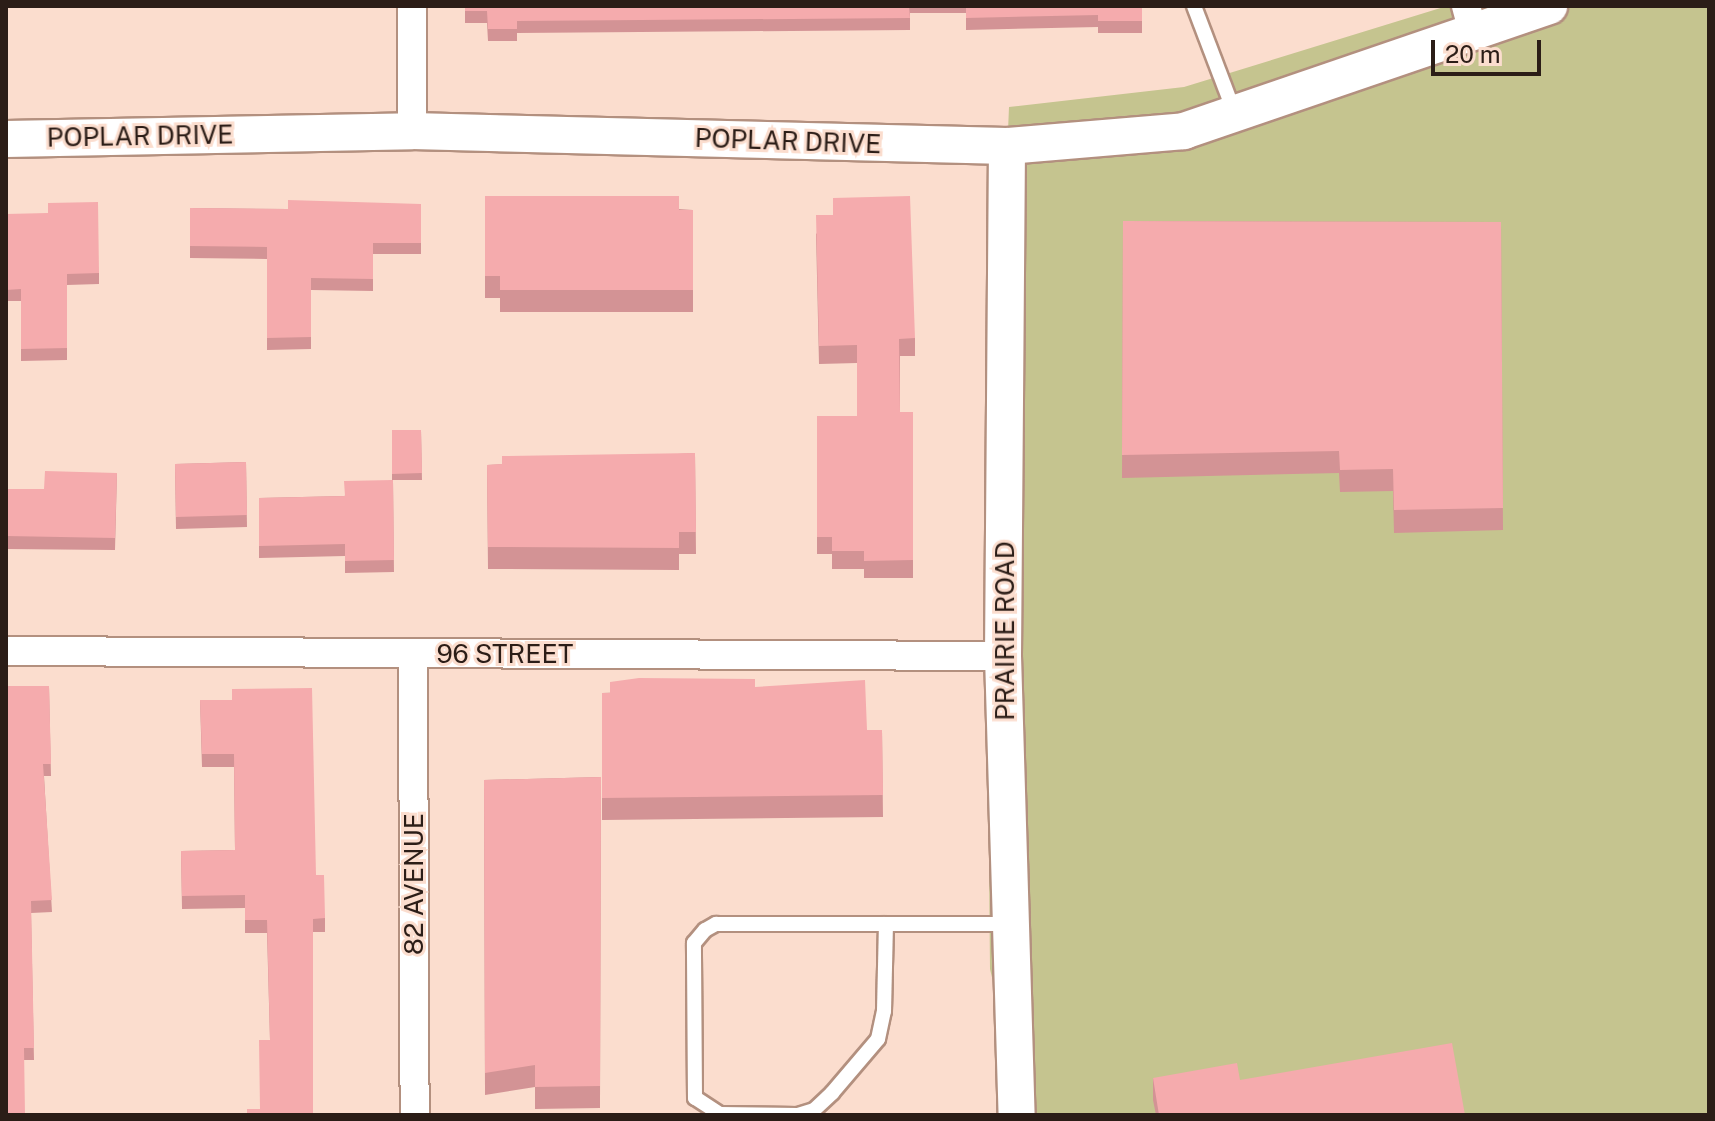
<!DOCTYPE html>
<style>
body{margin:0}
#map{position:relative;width:1715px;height:1121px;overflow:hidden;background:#fbddce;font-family:"Public Sans",sans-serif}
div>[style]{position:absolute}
.green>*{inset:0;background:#c5c48f}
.roads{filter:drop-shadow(2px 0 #b3907f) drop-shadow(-2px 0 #b3907f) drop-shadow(0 2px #b3907f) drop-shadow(0 -2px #b3907f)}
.service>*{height:14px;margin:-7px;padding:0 7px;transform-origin:7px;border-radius:7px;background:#fff}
.minor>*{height:28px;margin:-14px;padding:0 14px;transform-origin:14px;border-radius:14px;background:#fff}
.tertiary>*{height:36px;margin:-18px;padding:0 18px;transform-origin:18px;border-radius:18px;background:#fff}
.wall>*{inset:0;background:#d39395}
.building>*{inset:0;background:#f5abad}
span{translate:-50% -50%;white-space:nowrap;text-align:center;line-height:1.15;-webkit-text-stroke:6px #fbddce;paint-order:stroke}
.street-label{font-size:26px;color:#2b1d17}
.frame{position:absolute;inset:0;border:8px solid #2b1d17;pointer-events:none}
.scale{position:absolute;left:1431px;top:40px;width:110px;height:36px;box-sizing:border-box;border:4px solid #2b1d17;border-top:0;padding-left:10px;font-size:24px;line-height:28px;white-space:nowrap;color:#2b1d17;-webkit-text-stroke:6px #fbddce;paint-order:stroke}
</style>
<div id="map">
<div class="green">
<div style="clip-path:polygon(1447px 6px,1709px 6px,1709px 1115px,1025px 1115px,990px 969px,987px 637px,1009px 107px,1184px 87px)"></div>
</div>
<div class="roads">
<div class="service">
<div style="left:1194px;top:6px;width:116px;rotate:69.2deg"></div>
<div style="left:797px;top:1115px;width:77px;rotate:-179.3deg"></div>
<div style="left:720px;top:1114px;width:30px;rotate:-147deg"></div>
<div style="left:695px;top:1098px;width:155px;rotate:-90.4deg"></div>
<div style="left:694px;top:943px;width:17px;rotate:-50deg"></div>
<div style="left:705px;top:930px;width:13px;rotate:-29deg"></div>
<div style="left:716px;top:924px;width:293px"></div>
<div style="left:798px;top:1115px;width:17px;rotate:-17deg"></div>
<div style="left:814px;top:1110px;width:25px;rotate:-43deg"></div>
<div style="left:832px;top:1093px;width:71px;rotate:-49.6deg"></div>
<div style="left:878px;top:1039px;width:29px;rotate:-78deg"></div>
<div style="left:884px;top:1011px;width:87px;rotate:-88.7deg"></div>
</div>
<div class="minor">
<div style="left:412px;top:6px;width:125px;rotate:90deg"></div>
<div style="left:1466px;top:6px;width:30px;rotate:75deg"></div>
<div style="left:6px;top:651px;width:997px;rotate:0.29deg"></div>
<div style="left:413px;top:653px;width:462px;rotate:89.8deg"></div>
</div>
<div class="tertiary">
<div style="left:6px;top:139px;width:406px;rotate:-1.1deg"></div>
<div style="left:412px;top:131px;width:595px;rotate:1.44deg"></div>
<div style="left:1007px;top:146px;width:178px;rotate:-4.8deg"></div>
<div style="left:1184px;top:131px;width:386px;rotate:-18.9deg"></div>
<div style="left:1007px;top:146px;width:510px;rotate:90.45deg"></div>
<div style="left:1003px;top:656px;width:459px;rotate:88.3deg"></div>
</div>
</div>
<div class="wall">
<div style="clip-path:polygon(465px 6px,1142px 6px,1142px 33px,1098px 33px,1098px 27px,966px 30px,966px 13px,910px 13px,910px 30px,517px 33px,517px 41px,488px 41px,487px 23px,465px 23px)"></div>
<div style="clip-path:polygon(485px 196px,693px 210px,693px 312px,500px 312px,500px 298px,485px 298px)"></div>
<div style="clip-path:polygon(421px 204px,421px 254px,373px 254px,373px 291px,311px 290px,311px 349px,267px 350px,267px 259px,190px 258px,190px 208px,288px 209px)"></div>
<div style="clip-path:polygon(6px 214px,99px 273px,99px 284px,67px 285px,67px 360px,21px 361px,21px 301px,6px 301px)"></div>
<div style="clip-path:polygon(1123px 221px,1501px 222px,1503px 530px,1394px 533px,1393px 491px,1340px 492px,1339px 473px,1122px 478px)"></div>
<div style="clip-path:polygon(816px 233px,915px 338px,915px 356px,900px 356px,900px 412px,913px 412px,913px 578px,864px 578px,864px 569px,832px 569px,832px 554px,817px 554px,817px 416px,857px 416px,857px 363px,819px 364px)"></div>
<div style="clip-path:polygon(392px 430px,421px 430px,422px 480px,393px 480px,394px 572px,345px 573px,345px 556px,259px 558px,259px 498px,344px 496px,392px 480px)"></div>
<div style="clip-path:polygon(695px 453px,696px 554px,679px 554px,679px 570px,488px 569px,487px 465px)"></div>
<div style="clip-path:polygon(246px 462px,247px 527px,176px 529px,175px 464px)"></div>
<div style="clip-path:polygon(117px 473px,115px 550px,6px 549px,6px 489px,44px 489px)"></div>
<div style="clip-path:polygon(49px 686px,51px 776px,44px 776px,52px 912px,31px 913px,34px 1060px,24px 1060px,6px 1115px)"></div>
<div style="clip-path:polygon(755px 687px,867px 730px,882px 730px,883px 817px,602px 820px,602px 693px)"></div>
<div style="clip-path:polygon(200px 700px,316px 875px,325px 918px,325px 932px,313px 932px,260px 1109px,270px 1040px,267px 933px,245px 933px,245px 908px,182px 909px,181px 851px,235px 850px,234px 767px,202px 767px)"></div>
<div style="clip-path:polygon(601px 777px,600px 1108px,535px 1109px,535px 1087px,485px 1095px,484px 780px)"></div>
<div style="clip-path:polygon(1153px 1078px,1240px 1080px,1465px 1115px,1156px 1115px,1153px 1100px)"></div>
</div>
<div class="building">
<div style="clip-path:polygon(465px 6px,909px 6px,910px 18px,517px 21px,517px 29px,488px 29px,487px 11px,465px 11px)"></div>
<div style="clip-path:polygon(966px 6px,1142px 6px,1142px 21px,1098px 21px,1098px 15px,966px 18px)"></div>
<div style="clip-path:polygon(485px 196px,679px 196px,679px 210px,693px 210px,693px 290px,500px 290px,500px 276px,485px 276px)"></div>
<div style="clip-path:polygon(910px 196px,915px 338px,899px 339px,900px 412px,913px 412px,913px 560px,864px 561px,864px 551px,832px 551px,832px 537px,817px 537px,817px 416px,857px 416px,857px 345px,819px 346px,816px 215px,833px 215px,833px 198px)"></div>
<div style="clip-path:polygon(288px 200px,421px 204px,421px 243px,373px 243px,373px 279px,311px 278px,311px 337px,267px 338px,267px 247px,190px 246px,190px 208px,288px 209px)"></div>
<div style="clip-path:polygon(98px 202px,99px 273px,67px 274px,67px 348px,21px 349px,21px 289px,6px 290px,6px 214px,48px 213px,48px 203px)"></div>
<div style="clip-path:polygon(1123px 221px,1501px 222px,1503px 508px,1394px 510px,1393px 469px,1340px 470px,1339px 451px,1122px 455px)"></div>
<div style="clip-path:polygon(392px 430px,421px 430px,422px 473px,392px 474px)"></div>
<div style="clip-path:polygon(695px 453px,696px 532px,679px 532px,679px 548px,488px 547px,487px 465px,502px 464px,502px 456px)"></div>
<div style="clip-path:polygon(246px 462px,247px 515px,176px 517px,175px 464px)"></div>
<div style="clip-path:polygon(45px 471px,117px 473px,115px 538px,6px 536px,6px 489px,44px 489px)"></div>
<div style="clip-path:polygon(393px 480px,394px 560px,345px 561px,345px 544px,259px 546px,259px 498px,345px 496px,344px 481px)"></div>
<div style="clip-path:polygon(639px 678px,755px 679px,755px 687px,865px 680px,867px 730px,882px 730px,883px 795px,602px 798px,602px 693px,610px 693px,610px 682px)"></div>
<div style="clip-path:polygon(6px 686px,49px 686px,51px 764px,43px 764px,52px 900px,31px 901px,34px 1048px,24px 1048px,25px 1115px,6px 1115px)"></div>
<div style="clip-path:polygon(312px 688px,316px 875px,324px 875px,325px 918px,313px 919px,313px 1115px,247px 1115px,247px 1109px,260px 1109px,259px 1040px,270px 1040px,267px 920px,245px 920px,245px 895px,182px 896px,181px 851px,235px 850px,234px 754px,202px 754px,200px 700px,232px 700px,232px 689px)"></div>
<div style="clip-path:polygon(601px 777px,600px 1086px,535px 1087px,535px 1065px,485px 1073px,484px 780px)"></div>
<div style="clip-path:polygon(1452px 1043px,1465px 1115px,1159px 1115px,1153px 1078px,1237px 1063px,1240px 1080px)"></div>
</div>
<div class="street-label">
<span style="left:140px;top:136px;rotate:-1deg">POPLAR DRIVE</span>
<span style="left:788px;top:141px;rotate:2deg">POPLAR DRIVE</span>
<span style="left:1005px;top:631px;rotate:-90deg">PRAIRIE ROAD</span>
<span style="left:505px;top:654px">96 STREET</span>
<span style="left:414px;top:884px;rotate:-90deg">82 AVENUE</span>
</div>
<div class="frame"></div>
<div class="scale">20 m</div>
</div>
